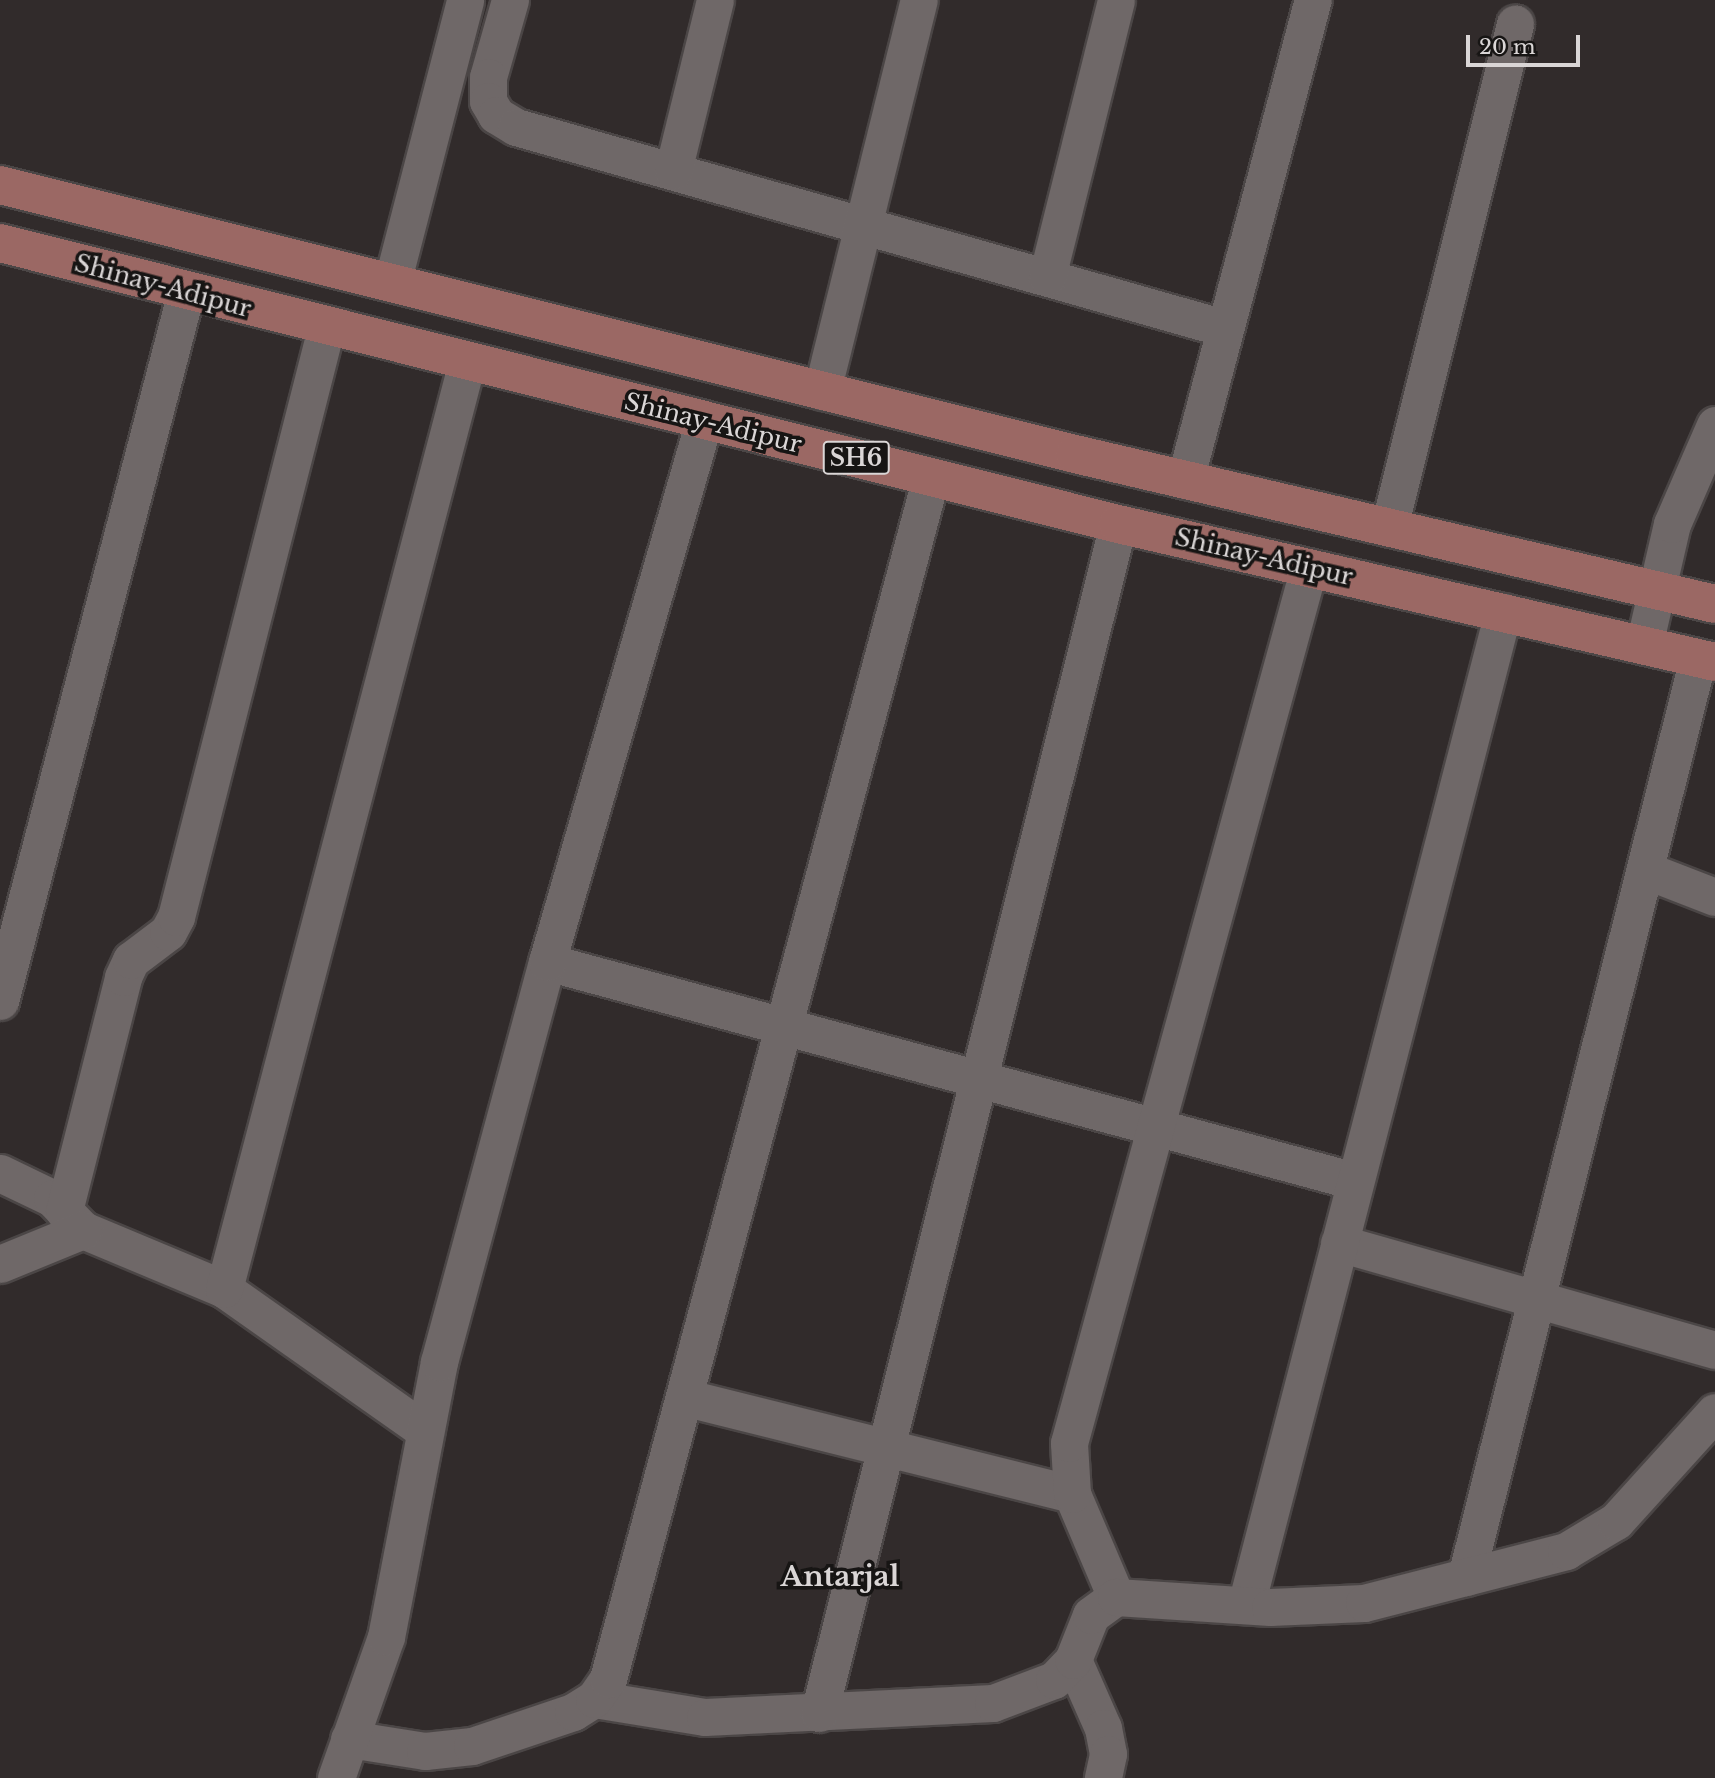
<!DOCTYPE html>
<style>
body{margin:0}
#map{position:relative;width:1715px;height:1778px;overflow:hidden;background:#312b2b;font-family:"Libre Baskerville",serif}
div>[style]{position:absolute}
.roads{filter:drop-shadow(2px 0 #4b4646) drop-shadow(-2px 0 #4b4646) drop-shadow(0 2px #4b4646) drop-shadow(0 -2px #4b4646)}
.street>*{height:37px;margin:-18.5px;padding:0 18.5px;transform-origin:18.5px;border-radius:18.5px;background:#6f6868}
.primary>*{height:38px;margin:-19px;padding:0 19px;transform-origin:19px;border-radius:19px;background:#9b6864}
span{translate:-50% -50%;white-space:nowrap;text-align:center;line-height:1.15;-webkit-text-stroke:7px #171514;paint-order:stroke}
.shield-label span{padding:2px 5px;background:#171514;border:2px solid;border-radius:5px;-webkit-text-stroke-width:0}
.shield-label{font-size:23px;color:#dad6d6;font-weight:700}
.street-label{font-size:24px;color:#dad6d6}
.quarter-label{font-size:28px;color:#dad6d6;font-weight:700}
.scale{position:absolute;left:1466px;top:35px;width:114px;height:32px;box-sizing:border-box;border:4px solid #dad6d6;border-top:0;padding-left:9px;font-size:21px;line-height:24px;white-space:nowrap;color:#dad6d6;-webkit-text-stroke:5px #171514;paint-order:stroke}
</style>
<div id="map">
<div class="roads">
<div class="street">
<div style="left:510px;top:0;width:80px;rotate:105.9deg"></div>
<div style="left:488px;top:77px;width:24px;rotate:90deg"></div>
<div style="left:488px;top:101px;width:16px;rotate:60deg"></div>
<div style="left:496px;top:115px;width:23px;rotate:31deg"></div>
<div style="left:516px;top:127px;width:736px;rotate:15.85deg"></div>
<div style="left:673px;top:171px;width:176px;rotate:-76.2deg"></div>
<div style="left:1047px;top:277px;width:285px;rotate:-76deg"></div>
<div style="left:392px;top:283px;width:292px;rotate:-75.5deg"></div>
<div style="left:822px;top:391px;width:403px;rotate:-76.1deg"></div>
<div style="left:1185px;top:480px;width:497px;rotate:-75.1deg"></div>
<div style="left:1389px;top:527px;width:519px;rotate:-75.94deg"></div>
<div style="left:1644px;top:645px;width:124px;rotate:-77deg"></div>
<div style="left:1672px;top:524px;width:108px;rotate:-66.5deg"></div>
<div style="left:1645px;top:870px;width:75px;rotate:21.1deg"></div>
<div style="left:547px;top:962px;width:837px;rotate:15.17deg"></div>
<div style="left:0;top:1001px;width:733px;rotate:-75.3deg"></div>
<div style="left:0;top:1173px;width:58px;rotate:25.7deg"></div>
<div style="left:52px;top:1198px;width:45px;rotate:45.9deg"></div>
<div style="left:83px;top:1230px;width:153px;rotate:22.7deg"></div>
<div style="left:224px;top:1289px;width:245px;rotate:35.2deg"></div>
<div style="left:64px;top:1211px;width:241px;rotate:-75.8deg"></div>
<div style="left:123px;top:977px;width:19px;rotate:-65deg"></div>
<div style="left:131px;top:960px;width:46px;rotate:-37.1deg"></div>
<div style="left:168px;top:932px;width:17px;rotate:-62deg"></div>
<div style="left:176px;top:917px;width:608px;rotate:-75.71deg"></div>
<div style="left:1339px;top:1243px;width:391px;rotate:15.9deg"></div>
<div style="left:0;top:1264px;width:90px;rotate:-22.3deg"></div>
<div style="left:224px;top:1289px;width:958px;rotate:-75.31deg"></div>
<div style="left:687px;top:1398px;width:397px;rotate:14deg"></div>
<div style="left:1466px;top:1577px;width:948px;rotate:-75.83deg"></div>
<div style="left:1116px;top:1597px;width:112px;rotate:-113.1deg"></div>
<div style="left:1072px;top:1494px;width:51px;rotate:-93.4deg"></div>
<div style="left:1069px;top:1443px;width:908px;rotate:-74.68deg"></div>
<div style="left:1246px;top:1605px;width:1026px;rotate:-75.49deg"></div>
<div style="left:1073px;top:1660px;width:74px;rotate:66.2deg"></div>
<div style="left:1103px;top:1728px;width:26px;rotate:79deg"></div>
<div style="left:1108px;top:1754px;width:25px;rotate:102deg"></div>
<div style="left:594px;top:1699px;width:112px;rotate:9.2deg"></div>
<div style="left:705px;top:1717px;width:288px;rotate:-2.8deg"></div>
<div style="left:993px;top:1703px;width:65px;rotate:-20.7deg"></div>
<div style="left:1054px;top:1680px;width:28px;rotate:-46deg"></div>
<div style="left:1073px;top:1660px;width:48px;rotate:-68.2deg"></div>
<div style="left:1091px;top:1615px;width:31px;rotate:-36deg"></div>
<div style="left:1116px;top:1597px;width:154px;rotate:3.7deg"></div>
<div style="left:1270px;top:1607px;width:94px;rotate:-2.4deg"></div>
<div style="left:1364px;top:1603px;width:209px;rotate:-14.4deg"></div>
<div style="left:1566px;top:1551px;width:58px;rotate:-31deg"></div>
<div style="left:1616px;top:1521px;width:147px;rotate:-47.8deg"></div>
<div style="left:819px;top:1713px;width:1226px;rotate:-75.88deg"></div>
<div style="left:349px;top:1739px;width:77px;rotate:9deg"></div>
<div style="left:425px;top:1751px;width:47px;rotate:-6.1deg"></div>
<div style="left:472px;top:1746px;width:107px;rotate:-18.6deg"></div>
<div style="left:573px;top:1712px;width:25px;rotate:-32deg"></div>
<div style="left:594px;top:1699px;width:24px;rotate:-55deg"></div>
<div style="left:608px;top:1679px;width:1245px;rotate:-74.96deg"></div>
<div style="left:336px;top:1778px;width:150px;rotate:-70.5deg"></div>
<div style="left:386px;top:1637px;width:280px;rotate:-79.1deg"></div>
<div style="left:439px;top:1362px;width:414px;rotate:-74.9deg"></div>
<div style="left:547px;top:962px;width:563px;rotate:-73.82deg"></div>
</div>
<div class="primary">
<div style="left:0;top:185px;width:1108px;rotate:14.05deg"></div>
<div style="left:1075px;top:454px;width:657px;rotate:13.19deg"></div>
<div style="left:0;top:243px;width:1153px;rotate:14.11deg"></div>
<div style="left:1118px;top:524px;width:613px;rotate:13.02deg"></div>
</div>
</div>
<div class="shield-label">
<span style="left:856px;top:458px">SH6</span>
</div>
<div class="street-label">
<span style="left:163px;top:286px;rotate:15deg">Shinay-Adipur</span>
<span style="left:713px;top:423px;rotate:14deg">Shinay-Adipur</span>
<span style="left:1264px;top:557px;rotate:13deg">Shinay-Adipur</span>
</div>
<div class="quarter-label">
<span style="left:840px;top:1577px">Antarjal</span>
</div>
<div class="scale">20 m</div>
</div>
